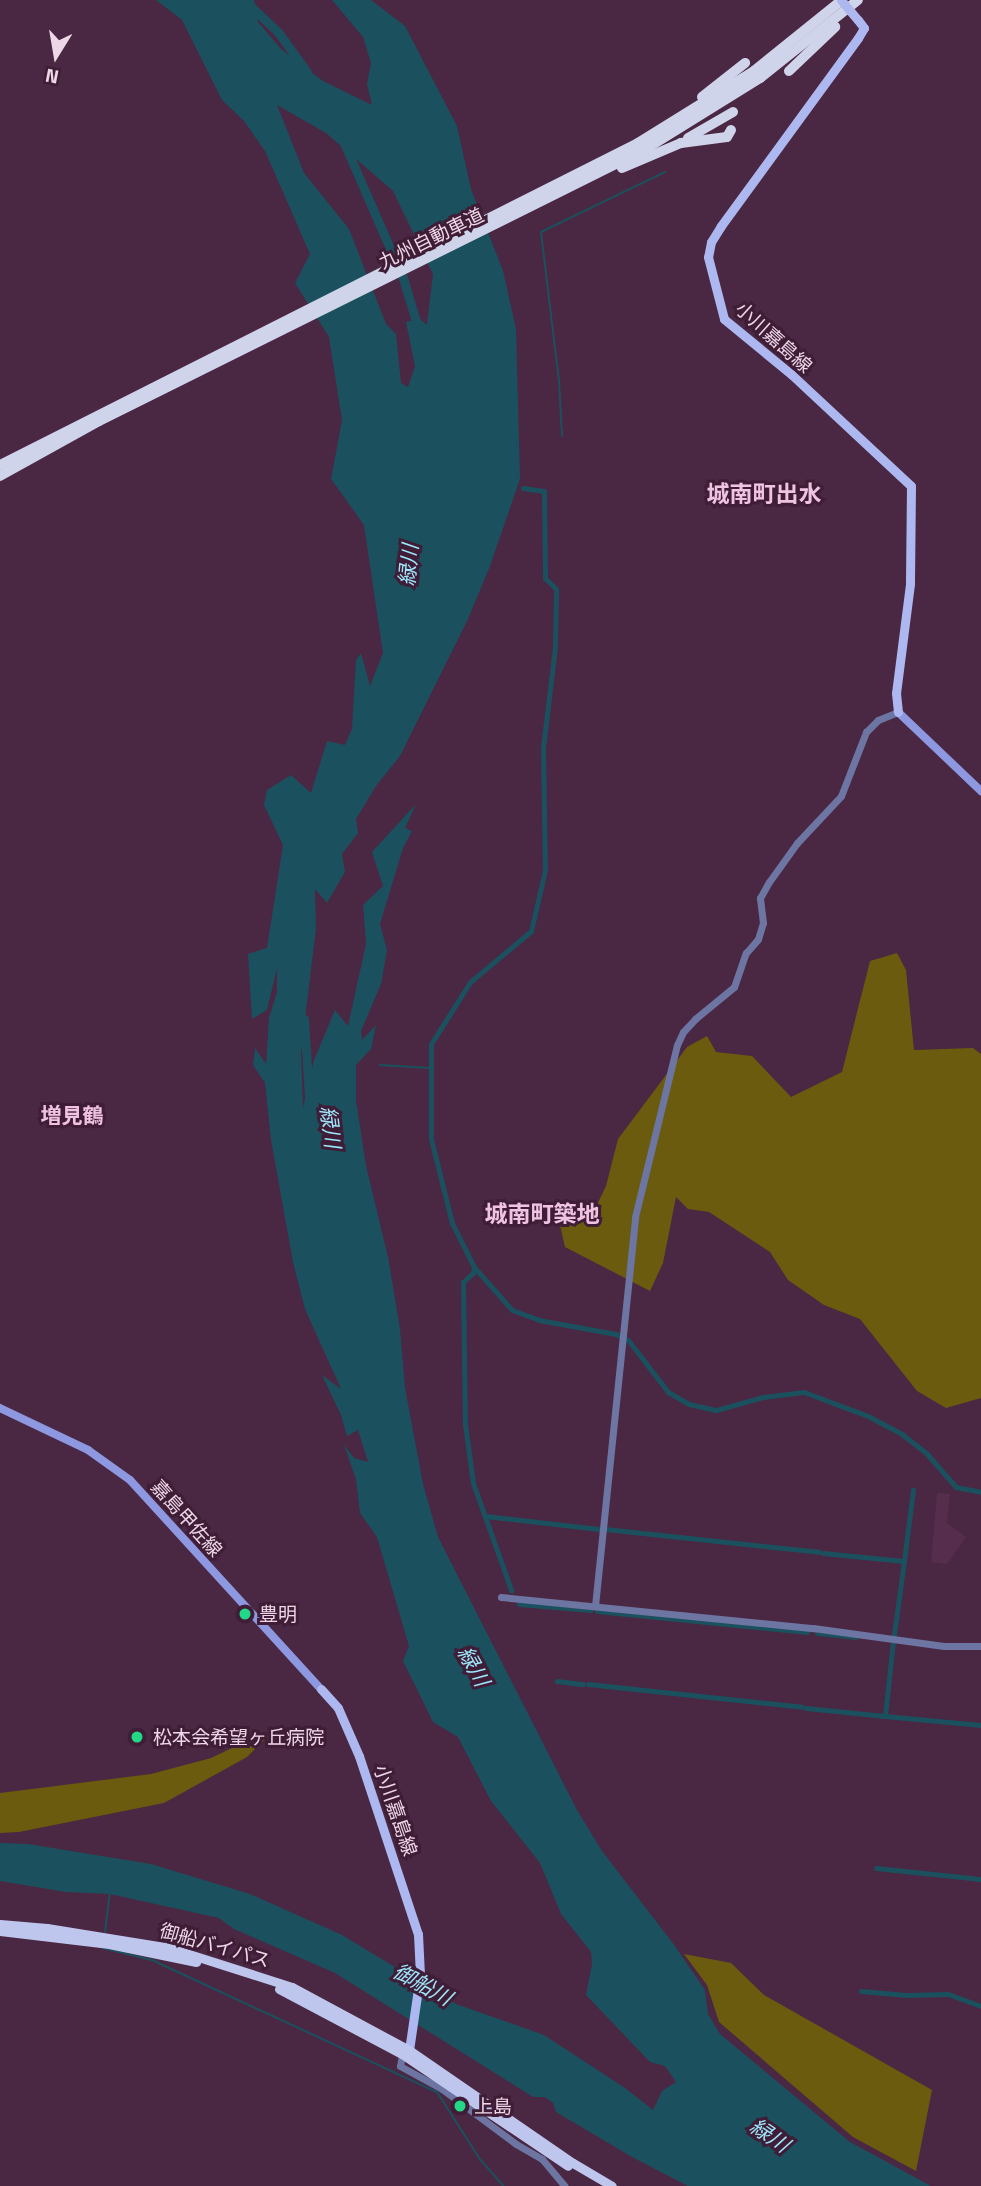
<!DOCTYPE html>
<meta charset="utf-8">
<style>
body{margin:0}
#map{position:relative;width:981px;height:2186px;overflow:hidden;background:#4a2742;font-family:"Titillium Web","Noto Sans JP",sans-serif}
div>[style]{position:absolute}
.built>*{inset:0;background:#572d4d}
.green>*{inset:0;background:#6a5b0e}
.water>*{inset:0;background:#1b515e}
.stream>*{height:2px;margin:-1px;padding:0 1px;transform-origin:1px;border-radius:1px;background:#1b515e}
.canal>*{height:5px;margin:-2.5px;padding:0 2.5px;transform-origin:2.5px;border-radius:2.5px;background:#1b515e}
.river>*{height:9px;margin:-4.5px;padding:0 4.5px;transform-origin:4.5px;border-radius:4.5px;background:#1b515e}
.tertiary>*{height:7px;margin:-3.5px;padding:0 3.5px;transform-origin:3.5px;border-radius:3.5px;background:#6d75a3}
.secondary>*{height:8px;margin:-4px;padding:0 4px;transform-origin:4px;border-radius:4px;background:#8d98e1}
.primary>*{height:9px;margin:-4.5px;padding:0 4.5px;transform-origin:4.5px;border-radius:4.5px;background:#adb7f0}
.trunk>*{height:9px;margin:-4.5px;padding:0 4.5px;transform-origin:4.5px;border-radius:4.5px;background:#bec6ee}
.motorway>*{height:10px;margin:-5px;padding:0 5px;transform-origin:5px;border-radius:5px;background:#cfd4eb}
.primary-bridge>*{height:9px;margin:-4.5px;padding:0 4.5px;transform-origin:4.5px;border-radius:4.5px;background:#adb7f0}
.dots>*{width:19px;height:19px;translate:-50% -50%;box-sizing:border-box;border:4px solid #3f1d37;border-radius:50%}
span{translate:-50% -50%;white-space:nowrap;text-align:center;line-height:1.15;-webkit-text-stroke:6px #3f1d37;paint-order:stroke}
.street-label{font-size:19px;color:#eed7e7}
.poi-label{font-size:19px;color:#eed7e7}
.left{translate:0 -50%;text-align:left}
.water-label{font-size:21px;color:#9de7fb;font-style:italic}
.neighbourhood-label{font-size:21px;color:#f0c3e3;font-weight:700}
.quarter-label{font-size:23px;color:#f0c3e3;font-weight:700}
.north{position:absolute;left:21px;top:21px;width:70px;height:70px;-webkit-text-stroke:5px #3f1d37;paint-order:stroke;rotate:191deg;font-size:19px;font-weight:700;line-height:28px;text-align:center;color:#eed7e7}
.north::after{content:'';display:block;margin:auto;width:24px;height:32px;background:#eed7e7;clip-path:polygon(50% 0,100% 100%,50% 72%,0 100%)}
</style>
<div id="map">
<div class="built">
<div style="clip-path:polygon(937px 1493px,950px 1494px,947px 1523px,966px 1537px,947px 1564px,931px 1562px)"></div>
</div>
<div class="green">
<div style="clip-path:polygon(897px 953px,906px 970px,914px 1050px,973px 1048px,981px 1054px,981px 1398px,946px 1408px,917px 1391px,860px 1319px,824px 1305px,788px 1280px,770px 1252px,709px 1212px,688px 1209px,676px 1197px,663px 1263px,650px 1291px,565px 1247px,559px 1221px,595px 1209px,606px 1186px,618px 1139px,687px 1047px,707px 1036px,716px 1052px,752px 1056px,791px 1097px,842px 1072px,870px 961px)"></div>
<div style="clip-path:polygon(259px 1735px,268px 1736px,247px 1757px,164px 1803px,19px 1832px,0 1833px,0 1793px,151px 1774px,211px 1758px)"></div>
<div style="clip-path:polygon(684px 1954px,731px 1963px,764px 1995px,932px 2090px,916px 2171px,853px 2137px,719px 2022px,707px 1985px)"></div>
</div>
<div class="water">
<div style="clip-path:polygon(evenodd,156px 0,254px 0,258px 22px,281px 49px,323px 81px,372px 105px,367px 84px,371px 63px,363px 37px,332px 0,371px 0,405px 26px,457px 126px,471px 189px,503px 271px,516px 329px,520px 479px,490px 566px,468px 619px,400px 756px,376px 786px,356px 819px,358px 833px,342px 854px,345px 872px,327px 903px,315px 889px,316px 928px,301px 1052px,303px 1108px,314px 1060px,335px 1010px,348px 1026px,366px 944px,363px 905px,383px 886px,372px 852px,416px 804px,405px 828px,412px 831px,403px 848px,380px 924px,387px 950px,381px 984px,361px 1031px,362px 1040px,376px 1025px,371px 1049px,356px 1065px,356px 1100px,366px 1166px,388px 1257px,400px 1329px,405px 1388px,423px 1484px,438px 1537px,577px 1810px,602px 1851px,675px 1946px,705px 1990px,708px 2014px,720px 2034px,850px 2142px,931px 2186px,688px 2186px,632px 2157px,556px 2112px,553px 2103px,545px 2097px,533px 2097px,335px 1973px,234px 1929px,219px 1918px,110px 1894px,66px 1892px,0 1881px,0 1843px,28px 1844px,151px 1864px,250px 1894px,342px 1935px,456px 2004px,544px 2035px,625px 2088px,653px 2110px,662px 2091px,676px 2082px,665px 2066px,650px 2062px,586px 1995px,592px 1964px,591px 1952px,561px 1914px,540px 1863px,491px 1801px,458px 1737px,433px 1722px,403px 1661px,409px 1646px,377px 1537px,360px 1513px,356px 1479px,344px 1445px,354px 1458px,368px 1462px,358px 1430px,347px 1436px,341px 1415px,322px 1375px,341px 1389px,305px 1309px,293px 1262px,271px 1140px,265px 1083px,253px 1065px,255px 1048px,266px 1064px,269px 1018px,277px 992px,277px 968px,267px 1010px,252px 1019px,248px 954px,267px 948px,283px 845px,264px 805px,267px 790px,291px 775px,311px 793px,327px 741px,345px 745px,352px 729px,356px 660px,361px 653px,370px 686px,383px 653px,364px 525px,331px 479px,342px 420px,329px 337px,295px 283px,310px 254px,265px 151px,244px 121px,222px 100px,182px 20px,156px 0,277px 105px,326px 133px,393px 191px,433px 274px,427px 325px,420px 319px,406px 322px,415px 366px,408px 387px,401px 383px,396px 334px,386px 324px,349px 229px,304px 173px,277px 105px)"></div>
</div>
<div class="stream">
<div style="left:562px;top:436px;width:55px;rotate:-93.1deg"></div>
<div style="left:559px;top:381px;width:150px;rotate:-96.9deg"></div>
<div style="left:541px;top:232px;width:138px;rotate:-25.8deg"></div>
<div style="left:380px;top:1065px;width:51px;rotate:3.4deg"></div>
<div style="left:105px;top:1932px;width:39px;rotate:-83deg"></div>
<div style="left:103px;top:1948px;width:50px;rotate:13.8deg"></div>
<div style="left:152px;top:1960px;width:314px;rotate:24.9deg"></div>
<div style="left:437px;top:2092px;width:78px;rotate:57.5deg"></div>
<div style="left:479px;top:2158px;width:37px;rotate:49deg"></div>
</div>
<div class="canal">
<div style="left:523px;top:488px;width:21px;rotate:8deg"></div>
<div style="left:544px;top:491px;width:87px;rotate:89.3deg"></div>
<div style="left:545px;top:578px;width:16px;rotate:45deg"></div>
<div style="left:556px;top:589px;width:58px;rotate:91deg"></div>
<div style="left:555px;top:647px;width:102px;rotate:96.8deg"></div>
<div style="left:543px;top:748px;width:122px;rotate:89.1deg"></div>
<div style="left:545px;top:870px;width:63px;rotate:102.9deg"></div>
<div style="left:531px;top:931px;width:80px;rotate:140.1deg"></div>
<div style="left:470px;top:982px;width:73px;rotate:122.2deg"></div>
<div style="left:431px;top:1044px;width:95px;rotate:90deg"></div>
<div style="left:431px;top:1139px;width:87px;rotate:76deg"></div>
<div style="left:452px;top:1223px;width:49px;rotate:63.4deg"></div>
<div style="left:474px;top:1267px;width:57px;rotate:48.5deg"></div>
<div style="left:512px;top:1310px;width:29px;rotate:20deg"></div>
<div style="left:539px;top:1320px;width:78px;rotate:10.3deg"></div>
<div style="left:616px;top:1334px;width:13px;rotate:27deg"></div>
<div style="left:628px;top:1340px;width:66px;rotate:52.4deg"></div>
<div style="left:668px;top:1392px;width:24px;rotate:30deg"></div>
<div style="left:689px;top:1404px;width:28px;rotate:13deg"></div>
<div style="left:716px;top:1410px;width:49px;rotate:-15.5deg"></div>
<div style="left:763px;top:1397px;width:41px;rotate:-7deg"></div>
<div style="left:804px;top:1392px;width:68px;rotate:20.6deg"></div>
<div style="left:868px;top:1416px;width:40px;rotate:28deg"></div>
<div style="left:903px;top:1435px;width:31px;rotate:38deg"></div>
<div style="left:927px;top:1454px;width:44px;rotate:48.7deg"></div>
<div style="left:956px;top:1487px;width:25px;rotate:11deg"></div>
<div style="left:474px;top:1267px;width:6px;rotate:99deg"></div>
<div style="left:473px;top:1273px;width:13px;rotate:138deg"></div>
<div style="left:463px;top:1282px;width:142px;rotate:89.2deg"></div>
<div style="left:465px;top:1424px;width:60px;rotate:82.3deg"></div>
<div style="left:473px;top:1483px;width:114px;rotate:70.4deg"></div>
<div style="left:485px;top:1516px;width:115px;rotate:6.5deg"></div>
<div style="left:605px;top:1529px;width:215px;rotate:6.1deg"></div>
<div style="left:823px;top:1553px;width:81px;rotate:5.6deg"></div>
<div style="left:904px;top:1561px;width:74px;rotate:97.8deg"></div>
<div style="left:904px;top:1561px;width:72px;rotate:-82.8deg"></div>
<div style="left:519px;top:1604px;width:72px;rotate:4.8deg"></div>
<div style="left:597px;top:1611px;width:211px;rotate:5.7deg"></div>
<div style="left:817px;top:1633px;width:39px;rotate:6deg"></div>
<div style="left:557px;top:1681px;width:26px;rotate:7deg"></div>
<div style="left:588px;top:1684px;width:215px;rotate:6.1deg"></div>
<div style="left:806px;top:1708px;width:79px;rotate:5.8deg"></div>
<div style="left:885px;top:1716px;width:75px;rotate:-83.9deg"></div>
<div style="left:885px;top:1716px;width:96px;rotate:5.4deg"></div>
<div style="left:876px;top:1868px;width:106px;rotate:6deg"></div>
<div style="left:861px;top:1991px;width:45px;rotate:5.1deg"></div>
<div style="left:906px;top:1995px;width:42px;rotate:-1.4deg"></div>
<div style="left:948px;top:1994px;width:35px;rotate:20deg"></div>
</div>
<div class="river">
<div style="left:244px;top:0;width:47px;rotate:43.3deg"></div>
<div style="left:278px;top:32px;width:49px;rotate:54.1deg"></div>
<div style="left:344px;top:143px;width:147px;rotate:66.4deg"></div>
<div style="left:403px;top:278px;width:52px;rotate:73.3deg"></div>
<div style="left:304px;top:1019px;width:77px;rotate:86.3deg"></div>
</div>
<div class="tertiary">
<div style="left:501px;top:1597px;width:314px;rotate:5.7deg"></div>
<div style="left:813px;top:1628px;width:132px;rotate:7.8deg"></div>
<div style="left:944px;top:1646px;width:37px"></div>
<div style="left:595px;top:1606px;width:391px;rotate:-84.1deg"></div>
<div style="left:635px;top:1217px;width:177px;rotate:-76.3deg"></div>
<div style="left:677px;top:1045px;width:14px;rotate:-65deg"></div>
<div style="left:683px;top:1032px;width:18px;rotate:-47deg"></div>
<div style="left:695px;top:1019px;width:50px;rotate:-39.4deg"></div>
<div style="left:734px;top:987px;width:36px;rotate:-71deg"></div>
<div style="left:746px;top:953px;width:18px;rotate:-49deg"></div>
<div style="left:758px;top:939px;width:17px;rotate:-73deg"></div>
<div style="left:763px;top:923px;width:25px;rotate:-97deg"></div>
<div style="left:760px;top:898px;width:18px;rotate:-61deg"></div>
<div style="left:769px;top:882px;width:48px;rotate:-54.3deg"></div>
<div style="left:797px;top:843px;width:64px;rotate:-46.9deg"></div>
<div style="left:841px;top:796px;width:69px;rotate:-68.7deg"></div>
<div style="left:866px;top:732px;width:17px;rotate:-45deg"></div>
<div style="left:878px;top:720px;width:22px;rotate:-22deg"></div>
<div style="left:402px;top:2054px;width:12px;rotate:99deg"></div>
<div style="left:400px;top:2066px;width:48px;rotate:28.7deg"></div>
<div style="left:442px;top:2089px;width:92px;rotate:36.6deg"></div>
<div style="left:516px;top:2144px;width:30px;rotate:30deg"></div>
<div style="left:542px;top:2159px;width:35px;rotate:50deg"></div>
</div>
<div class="secondary">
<div style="left:898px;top:712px;width:115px;rotate:43.6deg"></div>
<div style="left:0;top:1408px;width:98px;rotate:25.5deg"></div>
<div style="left:88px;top:1450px;width:52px;rotate:35.5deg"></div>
<div style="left:130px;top:1480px;width:283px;rotate:47.6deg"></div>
</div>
<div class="primary">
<div style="left:858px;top:20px;width:10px;rotate:53deg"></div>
<div style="left:864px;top:28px;width:12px;rotate:121deg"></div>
<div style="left:858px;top:38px;width:233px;rotate:126.1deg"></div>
<div style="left:721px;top:226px;width:19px;rotate:122deg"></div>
<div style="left:711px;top:242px;width:15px;rotate:101deg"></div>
<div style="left:708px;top:257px;width:64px;rotate:75.5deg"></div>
<div style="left:724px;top:319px;width:87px;rotate:39.4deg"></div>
<div style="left:791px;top:374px;width:164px;rotate:43deg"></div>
<div style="left:911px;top:486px;width:98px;rotate:90.6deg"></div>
<div style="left:910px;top:584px;width:110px;rotate:97.3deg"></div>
<div style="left:896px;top:693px;width:19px;rotate:84deg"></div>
<div style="left:321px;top:1689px;width:25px;rotate:48deg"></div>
<div style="left:338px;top:1708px;width:52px;rotate:66.4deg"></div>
<div style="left:359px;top:1756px;width:188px;rotate:71.7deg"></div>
<div style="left:418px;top:1934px;width:41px;rotate:87.2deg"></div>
<div style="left:420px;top:1975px;width:76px;rotate:98.3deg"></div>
<div style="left:409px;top:2050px;width:7px;rotate:153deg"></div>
</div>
<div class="trunk">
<div style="left:0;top:1924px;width:47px;rotate:4.9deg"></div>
<div style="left:47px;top:1928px;width:125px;rotate:9.2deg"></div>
<div style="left:170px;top:1948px;width:128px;rotate:17.7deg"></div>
<div style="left:292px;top:1987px;width:133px;rotate:28.3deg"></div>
<div style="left:409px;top:2050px;width:199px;rotate:34.6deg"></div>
<div style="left:573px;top:2163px;width:45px;rotate:30.5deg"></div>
<div style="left:0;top:1931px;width:110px;rotate:6.8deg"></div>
<div style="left:109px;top:1944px;width:89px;rotate:11.7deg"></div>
<div style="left:279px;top:1989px;width:139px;rotate:27.9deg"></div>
<div style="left:402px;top:2054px;width:200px;rotate:34deg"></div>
</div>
<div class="motorway">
<div style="left:789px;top:71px;width:64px;rotate:-43.7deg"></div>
<div style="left:702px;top:97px;width:55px;rotate:-38.3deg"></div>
<div style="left:688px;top:138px;width:52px;rotate:-30deg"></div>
<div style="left:622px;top:168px;width:64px;rotate:-23deg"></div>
<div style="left:681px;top:143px;width:46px;rotate:-7.4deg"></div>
<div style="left:727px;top:137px;width:8px;rotate:-60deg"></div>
<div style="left:0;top:465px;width:715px;rotate:-26.78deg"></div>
<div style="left:638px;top:143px;width:137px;rotate:-31.8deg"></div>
<div style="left:754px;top:71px;width:113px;rotate:-38.9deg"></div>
<div style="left:0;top:476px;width:113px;rotate:-29.1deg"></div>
<div style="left:99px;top:421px;width:609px;rotate:-26.44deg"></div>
<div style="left:644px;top:150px;width:137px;rotate:-31.8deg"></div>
<div style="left:760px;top:78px;width:125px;rotate:-38.5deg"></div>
</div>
<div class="primary-bridge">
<div style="left:841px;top:0;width:26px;rotate:50deg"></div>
</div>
<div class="dots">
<div style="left:245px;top:1614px;background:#22d887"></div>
<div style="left:137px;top:1737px;background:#22d887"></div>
<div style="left:460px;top:2106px;background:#22d887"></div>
</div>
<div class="street-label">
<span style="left:431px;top:238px;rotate:-26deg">九州自動車道</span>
<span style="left:774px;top:337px;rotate:42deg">小川嘉島線</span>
<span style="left:187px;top:1518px;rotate:48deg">嘉島甲佐線</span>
<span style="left:396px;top:1810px;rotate:71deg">小川嘉島線</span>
<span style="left:215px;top:1945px;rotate:16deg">御船バイパス</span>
</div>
<div class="poi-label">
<span class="left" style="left:259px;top:1614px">豊明</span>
<span class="left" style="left:153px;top:1737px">松本会希望ヶ丘病院</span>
<span class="left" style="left:474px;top:2106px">上島</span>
</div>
<div class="water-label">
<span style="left:408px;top:565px;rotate:-85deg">緑川</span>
<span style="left:331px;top:1127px;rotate:83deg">緑川</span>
<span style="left:474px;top:1666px;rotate:61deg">緑川</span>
<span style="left:423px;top:1984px;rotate:29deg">御船川</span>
<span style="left:770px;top:2135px;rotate:34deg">緑川</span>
</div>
<div class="neighbourhood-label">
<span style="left:72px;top:1115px">増見鶴</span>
</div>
<div class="quarter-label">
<span style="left:764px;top:494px">城南町出水</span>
<span style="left:542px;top:1214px">城南町築地</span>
</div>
<div class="north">N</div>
</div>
